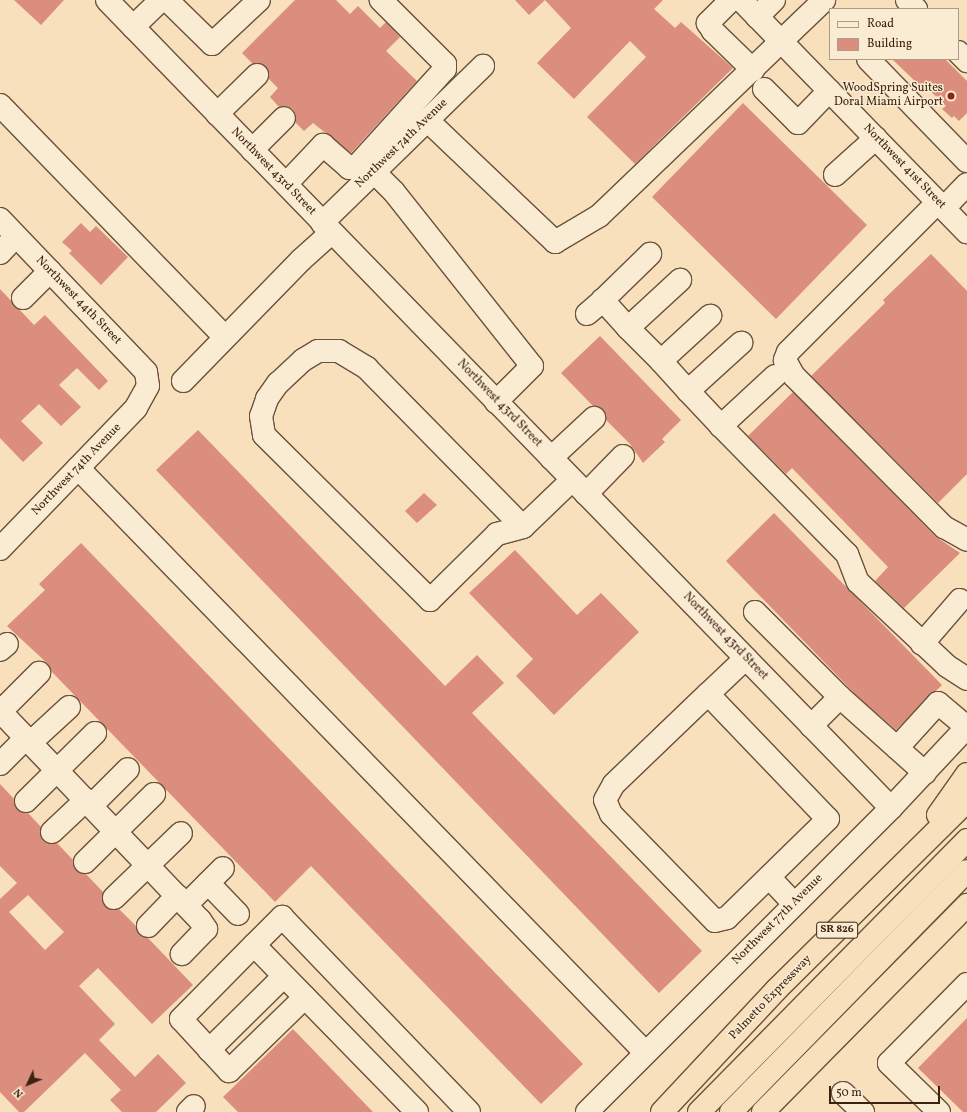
<!DOCTYPE html>
<style>
body{margin:0}
#map{position:relative;width:967px;height:1112px;overflow:hidden;background:#f8e0bc;font-family:Vollkorn,serif}
div>[style]{position:absolute}
.building>*{inset:0;background:#db8e7d}
.roads{filter:drop-shadow(1px 0 #6b523b) drop-shadow(-1px 0 #6b523b) drop-shadow(0 1px #6b523b) drop-shadow(0 -1px #6b523b)}
.minor>*{height:22px;margin:-11px;padding:0 11px;transform-origin:11px;border-radius:11px;background:#faebd3}
.highway>*{height:22px;margin:-11px;padding:0 11px;transform-origin:11px;border-radius:11px;background:#f8e0bc}
.dots>*{width:11px;height:11px;translate:-50% -50%;box-sizing:border-box;border:2px solid #faebd3;border-radius:50%}
span{translate:-50% -50%;white-space:nowrap;text-align:center;line-height:1.15;-webkit-text-stroke:3px #faebd3;paint-order:stroke}
.shield-label span{padding:1px 3px;background:#faebd3;border:1px solid;border-radius:3px;-webkit-text-stroke-width:0}
.shield-label{font-size:11px;color:#3c2310;font-weight:700}
.poi-label{font-size:12px;color:#3c2310}
.right{translate:-100% -50%;text-align:right}
.street-label{font-size:12px;color:#3c2310}
.legend{position:absolute;left:829px;top:8px;width:130px;height:52px;box-sizing:border-box;background:#faebd3;border:1px solid #ae9b85;margin:0;padding:5px 7px;list-style:none;font-size:12px;color:#3c2310}
.legend li{display:flex;align-items:center;gap:8px;height:20px}
.legend b{width:20px;border:1px solid #ae9b85}
.north{position:absolute;left:8px;top:1064px;width:40px;height:40px;-webkit-text-stroke:3px #faebd3;paint-order:stroke;rotate:226deg;font-size:11px;font-weight:700;line-height:16px;text-align:center;color:#3c2310}
.north::after{content:'';display:block;margin:auto;width:14px;height:18px;background:#3c2310;clip-path:polygon(50% 0,100% 100%,50% 72%,0 100%)}
.scale{position:absolute;left:829px;top:1086px;width:111px;height:18px;box-sizing:border-box;border:2px solid #3c2310;border-top:0;padding-left:5px;font-size:12px;line-height:14px;white-space:nowrap;color:#3c2310;-webkit-text-stroke:3px #faebd3;paint-order:stroke}
</style>
<div id="map">
<div class="building">
<div style="clip-path:polygon(14px 0,64px 0,41px 25px)"></div>
<div style="clip-path:polygon(295px 0,336px 0,350px 14px,358px 6px,380px 28px,386px 22px,400px 37px,386px 51px,417px 81px,351px 153px,313px 123px,304px 131px,295px 122px,296px 115px,293px 109px,287px 106px,279px 107px,270px 97px,278px 88px,269px 79px,266px 67px,260px 63px,253px 64px,242px 53px)"></div>
<div style="clip-path:polygon(515px 0,663px 0,654px 9px,675px 28px,681px 22px,733px 68px,635px 164px,587px 117px,646px 57px,630px 41px,574px 99px,537px 63px,571px 28px,545px 0,529px 15px)"></div>
<div style="clip-path:polygon(892px 59px,945px 59px,967px 81px,967px 113px,959px 121px,954px 116px,952px 118px,942px 109px,946px 106px,922px 83px,919px 85px)"></div>
<div style="clip-path:polygon(743px 103px,867px 225px,776px 319px,652px 197px)"></div>
<div style="clip-path:polygon(81px 223px,90px 232px,96px 226px,128px 257px,101px 285px,69px 253px,72px 251px,62px 242px)"></div>
<div style="clip-path:polygon(931px 254px,967px 291px,967px 474px,938px 503px,811px 376px,885px 303px,883px 300px)"></div>
<div style="clip-path:polygon(0 289px,34px 325px,45px 315px,108px 381px,99px 390px,77px 368px,59px 385px,81px 407px,61px 426px,39px 404px,21px 421px,43px 443px,23px 462px,0 438px)"></div>
<div style="clip-path:polygon(600px 336px,681px 420px,662px 439px,665px 442px,643px 463px,630px 444px,606px 420px,603px 410px,593px 406px,561px 373px)"></div>
<div style="clip-path:polygon(793px 392px,935px 536px,960px 553px,904px 608px,875px 581px,888px 567px,792px 468px,786px 474px,748px 436px)"></div>
<div style="clip-path:polygon(198px 430px,445px 686px,477px 655px,504px 683px,472px 713px,702px 951px,659px 993px,156px 470px)"></div>
<div style="clip-path:polygon(424px 493px,437px 505px,417px 523px,405px 511px)"></div>
<div style="clip-path:polygon(774px 513px,942px 685px,896px 730px,858px 697px,726px 561px)"></div>
<div style="clip-path:polygon(81px 543px,583px 1064px,541px 1104px,311px 866px,275px 902px,51px 671px,48px 664px,7px 626px,45px 590px,39px 584px)"></div>
<div style="clip-path:polygon(515px 550px,577px 615px,601px 593px,639px 632px,554px 715px,516px 676px,533px 659px,469px 593px)"></div>
<div style="clip-path:polygon(evenodd,0 784px,14px 799px,17px 809px,28px 813px,41px 827px,40px 834px,43px 841px,49px 844px,57px 843px,73px 860px,76px 870px,86px 874px,103px 892px,102px 901px,105px 906px,111px 910px,119px 909px,136px 926px,139px 935px,148px 938px,193px 985px,152px 1024px,98px 968px,79px 986px,115px 1024px,99px 1040px,135px 1077px,158px 1054px,186px 1083px,156px 1112px,122px 1112px,110px 1100px,121px 1090px,85px 1053px,24px 1112px,19px 1112px,0 1092px,0 899px,17px 883px,0 866px,0 784px,28px 895px,64px 932px,45px 950px,9px 912px,28px 895px)"></div>
<div style="clip-path:polygon(967px 1018px,967px 1112px,963px 1112px,918px 1068px)"></div>
<div style="clip-path:polygon(293px 1029px,373px 1112px,238px 1112px,223px 1097px)"></div>
</div>
<div class="roads">
<div class="minor">
<div style="left:107px;top:0;width:1126px;rotate:45.86deg"></div>
<div style="left:167px;top:0;width:63px;rotate:44.4deg"></div>
<div style="left:212px;top:44px;width:64px;rotate:-43.1deg"></div>
<div style="left:731px;top:0;width:33px;rotate:135deg"></div>
<div style="left:708px;top:23px;width:9px;rotate:58deg"></div>
<div style="left:713px;top:31px;width:56px;rotate:44.3deg"></div>
<div style="left:741px;top:0;width:324px;rotate:45.8deg"></div>
<div style="left:907px;top:0;width:13px;rotate:45deg"></div>
<div style="left:757px;top:17px;width:24px;rotate:-45deg"></div>
<div style="left:133px;top:27px;width:39px;rotate:-44deg"></div>
<div style="left:958px;top:52px;width:13px;rotate:45deg"></div>
<div style="left:868px;top:59px;width:142px;rotate:45.9deg"></div>
<div style="left:764px;top:89px;width:48px;rotate:45deg"></div>
<div style="left:798px;top:123px;width:45px;rotate:-45.9deg"></div>
<div style="left:0;top:105px;width:313px;rotate:45.9deg"></div>
<div style="left:217px;top:114px;width:56px;rotate:-44.3deg"></div>
<div style="left:427px;top:120px;width:177px;rotate:43.6deg"></div>
<div style="left:555px;top:242px;width:51px;rotate:-30.6deg"></div>
<div style="left:599px;top:216px;width:312px;rotate:-43.8deg"></div>
<div style="left:252px;top:150px;width:45px;rotate:-45deg"></div>
<div style="left:374px;top:172px;width:28px;rotate:45deg"></div>
<div style="left:394px;top:192px;width:222px;rotate:51.6deg"></div>
<div style="left:532px;top:366px;width:51px;rotate:135deg"></div>
<div style="left:835px;top:175px;width:55px;rotate:-42.1deg"></div>
<div style="left:286px;top:184px;width:54px;rotate:-46.5deg"></div>
<div style="left:323px;top:145px;width:35px;rotate:41deg"></div>
<div style="left:349px;top:168px;width:7px;rotate:-8deg"></div>
<div style="left:356px;top:167px;width:132px;rotate:-47.8deg"></div>
<div style="left:445px;top:69px;width:5px;rotate:-90deg"></div>
<div style="left:445px;top:64px;width:91px;rotate:-135deg"></div>
<div style="left:938px;top:202px;width:212px;rotate:135deg"></div>
<div style="left:788px;top:352px;width:9px;rotate:111deg"></div>
<div style="left:785px;top:360px;width:18px;rotate:61deg"></div>
<div style="left:794px;top:376px;width:213px;rotate:45.2deg"></div>
<div style="left:944px;top:527px;width:26px;rotate:29deg"></div>
<div style="left:944px;top:208px;width:33px;rotate:-46deg"></div>
<div style="left:0;top:219px;width:211px;rotate:46.3deg"></div>
<div style="left:146px;top:372px;width:14px;rotate:82deg"></div>
<div style="left:148px;top:386px;width:25px;rotate:119deg"></div>
<div style="left:136px;top:408px;width:196px;rotate:134deg"></div>
<div style="left:322px;top:223px;width:225px;rotate:-44.3deg"></div>
<div style="left:0;top:253px;width:23px;rotate:-47deg"></div>
<div style="left:23px;top:298px;width:38px;rotate:-45deg"></div>
<div style="left:587px;top:314px;width:21px;rotate:-41deg"></div>
<div style="left:628px;top:328px;width:38px;rotate:-132deg"></div>
<div style="left:603px;top:300px;width:66px;rotate:-44.4deg"></div>
<div style="left:661px;top:361px;width:47px;rotate:-135deg"></div>
<div style="left:628px;top:328px;width:71px;rotate:-42.7deg"></div>
<div style="left:775px;top:376px;width:74px;rotate:137.2deg"></div>
<div style="left:721px;top:426px;width:180px;rotate:45.5deg"></div>
<div style="left:847px;top:554px;width:30px;rotate:69deg"></div>
<div style="left:858px;top:582px;width:122px;rotate:43.3deg"></div>
<div style="left:947px;top:666px;width:24px;rotate:33deg"></div>
<div style="left:183px;top:381px;width:169px;rotate:-45.7deg"></div>
<div style="left:301px;top:260px;width:40px;rotate:-42deg"></div>
<div style="left:688px;top:391px;width:40px;rotate:-132deg"></div>
<div style="left:661px;top:361px;width:67px;rotate:-42.6deg"></div>
<div style="left:721px;top:426px;width:48px;rotate:-133.3deg"></div>
<div style="left:688px;top:391px;width:72px;rotate:-42.2deg"></div>
<div style="left:551px;top:458px;width:59px;rotate:-42.9deg"></div>
<div style="left:78px;top:468px;width:814px;rotate:45.85deg"></div>
<div style="left:586px;top:494px;width:53px;rotate:-45.8deg"></div>
<div style="left:523px;top:527px;width:223px;rotate:-134.5deg"></div>
<div style="left:367px;top:368px;width:33px;rotate:-149deg"></div>
<div style="left:339px;top:351px;width:21px;rotate:180deg"></div>
<div style="left:318px;top:351px;width:17px;rotate:149deg"></div>
<div style="left:303px;top:360px;width:34px;rotate:137deg"></div>
<div style="left:278px;top:383px;width:19px;rotate:125deg"></div>
<div style="left:267px;top:399px;width:18px;rotate:109deg"></div>
<div style="left:261px;top:416px;width:19px;rotate:81deg"></div>
<div style="left:264px;top:435px;width:234px;rotate:44.8deg"></div>
<div style="left:430px;top:600px;width:94px;rotate:-44.6deg"></div>
<div style="left:497px;top:534px;width:27px;rotate:-15deg"></div>
<div style="left:523px;top:527px;width:68px;rotate:-43.8deg"></div>
<div style="left:755px;top:612px;width:120px;rotate:45deg"></div>
<div style="left:840px;top:697px;width:41px;rotate:135deg"></div>
<div style="left:922px;top:644px;width:58px;rotate:-49.2deg"></div>
<div style="left:0;top:650px;width:9px;rotate:-41deg"></div>
<div style="left:708px;top:694px;width:173px;rotate:46.2deg"></div>
<div style="left:828px;top:819px;width:141px;rotate:135.6deg"></div>
<div style="left:727px;top:918px;width:12px;rotate:166deg"></div>
<div style="left:715px;top:921px;width:149px;rotate:-134.2deg"></div>
<div style="left:611px;top:814px;width:15px;rotate:-113deg"></div>
<div style="left:605px;top:800px;width:18px;rotate:-61deg"></div>
<div style="left:614px;top:784px;width:130px;rotate:-43.8deg"></div>
<div style="left:708px;top:694px;width:52px;rotate:-43.5deg"></div>
<div style="left:840px;top:697px;width:114px;rotate:41.8deg"></div>
<div style="left:0;top:711px;width:289px;rotate:46.3deg"></div>
<div style="left:200px;top:920px;width:11px;rotate:56deg"></div>
<div style="left:206px;top:929px;width:35px;rotate:134deg"></div>
<div style="left:1px;top:711px;width:54px;rotate:-45deg"></div>
<div style="left:30px;top:743px;width:53px;rotate:-42.7deg"></div>
<div style="left:897px;top:748px;width:61px;rotate:-47.7deg"></div>
<div style="left:938px;top:703px;width:38px;rotate:40deg"></div>
<div style="left:0;top:764px;width:37px;rotate:-45deg"></div>
<div style="left:26px;top:801px;width:97px;rotate:-44.6deg"></div>
<div style="left:91px;top:806px;width:52px;rotate:-45deg"></div>
<div style="left:52px;top:832px;width:47px;rotate:-43.3deg"></div>
<div style="left:85px;top:862px;width:97px;rotate:-44.6deg"></div>
<div style="left:769px;top:877px;width:37px;rotate:47deg"></div>
<div style="left:208px;top:883px;width:43px;rotate:45.9deg"></div>
<div style="left:114px;top:898px;width:93px;rotate:-44.1deg"></div>
<div style="left:186px;top:905px;width:52px;rotate:-45deg"></div>
<div style="left:148px;top:926px;width:42px;rotate:-46deg"></div>
<div style="left:254px;top:945px;width:104px;rotate:134.6deg"></div>
<div style="left:181px;top:1019px;width:71px;rotate:47.3deg"></div>
<div style="left:229px;top:1071px;width:106px;rotate:-44.2deg"></div>
<div style="left:209px;top:1050px;width:105px;rotate:-44.6deg"></div>
<div style="left:843px;top:1093px;width:28px;rotate:44deg"></div>
<div style="left:188px;top:1112px;width:8px;rotate:-45deg"></div>
<div style="left:417px;top:1112px;width:233px;rotate:-134.3deg"></div>
<div style="left:254px;top:945px;width:40px;rotate:-45deg"></div>
<div style="left:282px;top:917px;width:270px;rotate:46.2deg"></div>
<div style="left:587px;top:1112px;width:430px;rotate:-45deg"></div>
<div style="left:891px;top:808px;width:111px;rotate:-46.8deg"></div>
<div style="left:939px;top:1112px;width:70px;rotate:-135.6deg"></div>
<div style="left:889px;top:1063px;width:111px;rotate:-45.4deg"></div>
</div>
<div class="highway">
<div style="left:938px;top:815px;width:50px;rotate:-54.7deg"></div>
<div style="left:662px;top:1112px;width:167px;rotate:-46.9deg"></div>
<div style="left:776px;top:990px;width:269px;rotate:-44.7deg"></div>
<div style="left:699px;top:1112px;width:382px;rotate:-45.4deg"></div>
<div style="left:731px;top:1112px;width:337px;rotate:-45.6deg"></div>
<div style="left:763px;top:1112px;width:291px;rotate:-45.4deg"></div>
</div>
</div>
<div class="dots">
<div style="left:951px;top:96px;background:#8f2418"></div>
</div>
<div class="shield-label">
<span style="left:837px;top:930px">SR 826</span>
</div>
<div class="poi-label">
<span class="right" style="left:943px;top:96px">WoodSpring Suites<br>Doral Miami Airport</span>
</div>
<div class="street-label">
<span style="left:402px;top:144px;rotate:-44deg">Northwest 74th Avenue</span>
<span style="left:904px;top:167px;rotate:46deg">Northwest 41st Street</span>
<span style="left:273px;top:172px;rotate:46deg">Northwest 43rd Street</span>
<span style="left:78px;top:301px;rotate:46deg">Northwest 44th Street</span>
<span style="left:499px;top:404px;rotate:46deg">Northwest 43rd Street</span>
<span style="left:77px;top:470px;rotate:-46deg">Northwest 74th Avenue</span>
<span style="left:725px;top:637px;rotate:46deg">Northwest 43rd Street</span>
<span style="left:778px;top:920px;rotate:-45deg">Northwest 77th Avenue</span>
<span style="left:771px;top:998px;rotate:-46deg">Palmetto Expressway</span>
</div>
<ul class="legend">
<li><b style="height:5px;background:#faebd3"></b>Road</li>
<li><b style="height:11px;background:#db8e7d"></b>Building</li>
</ul>
<div class="north">N</div>
<div class="scale">50 m</div>
</div>
